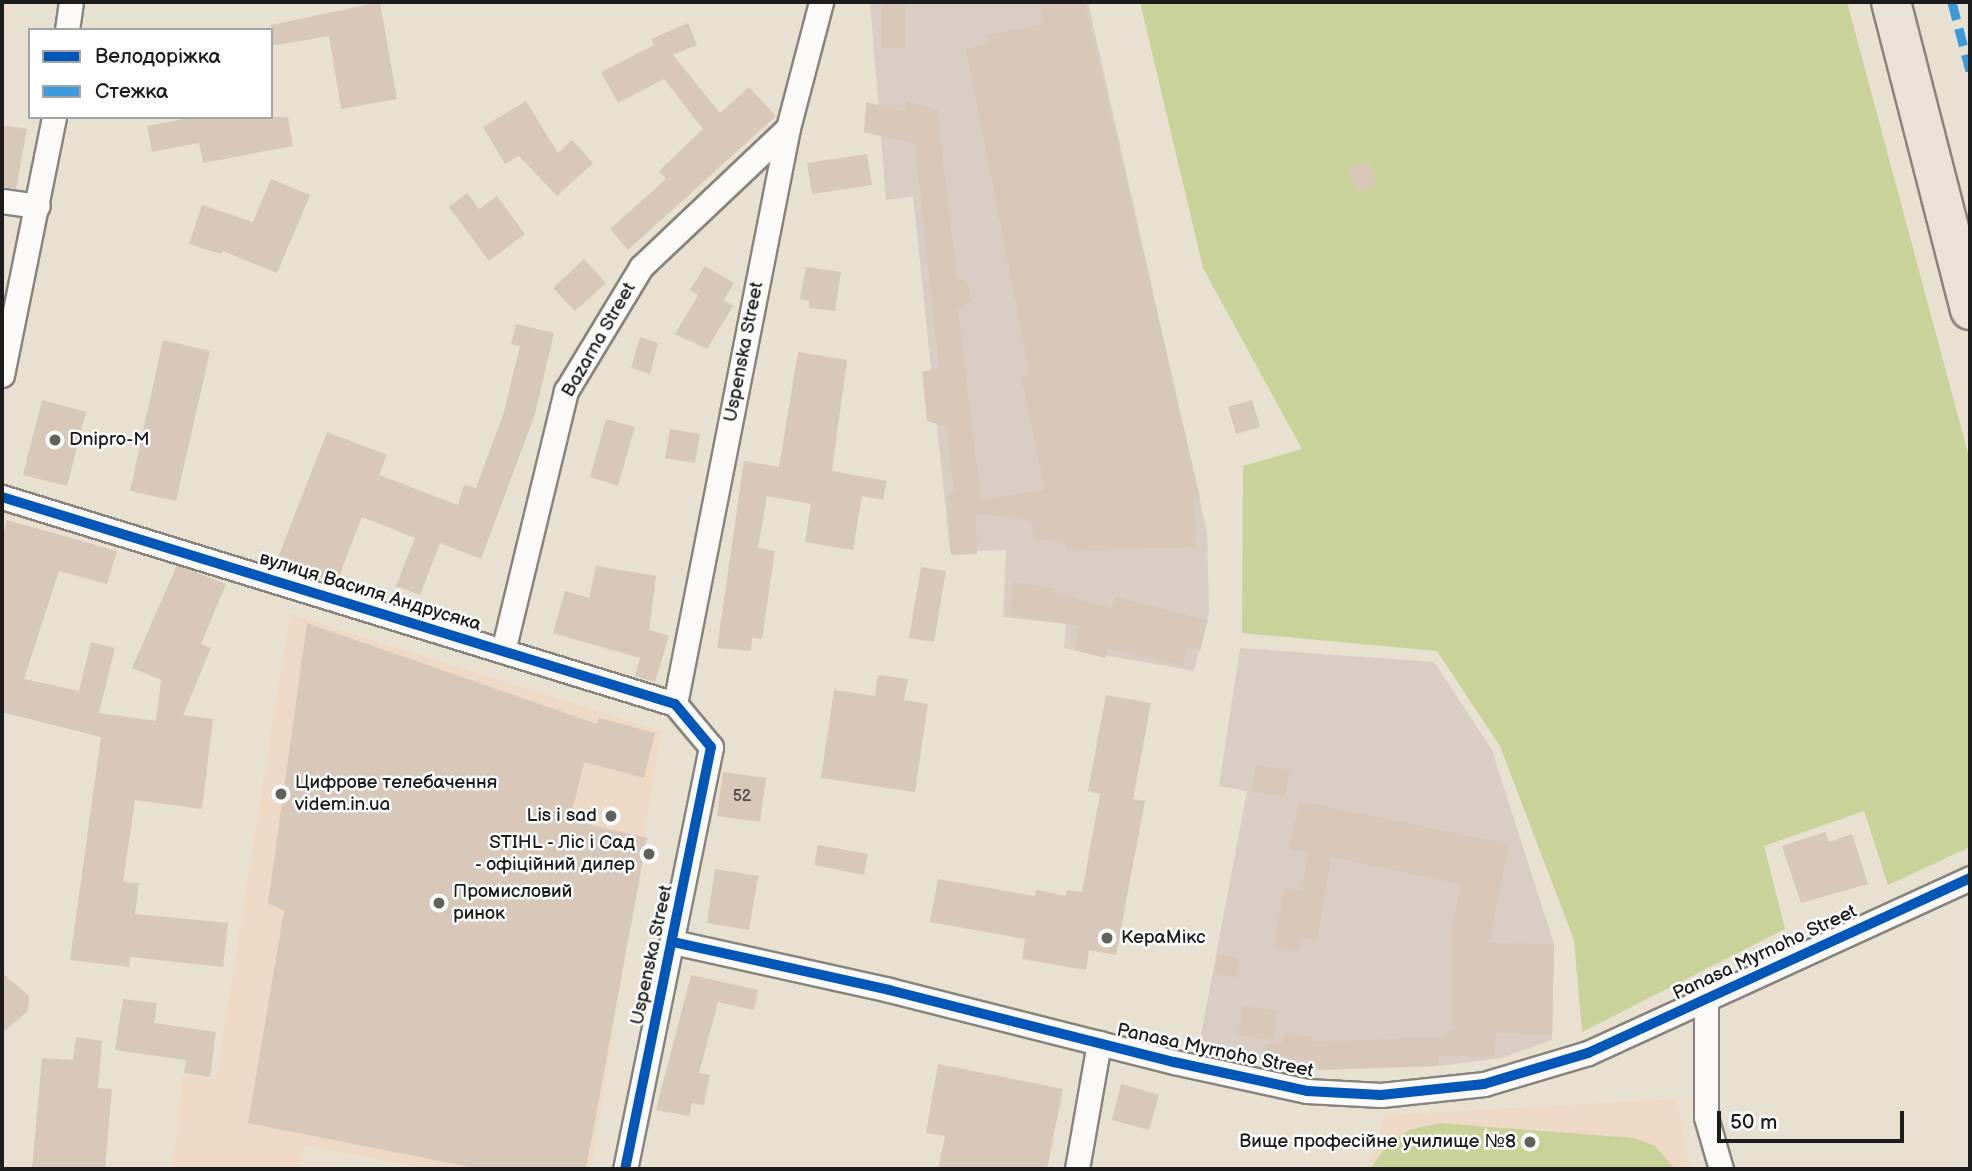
<!DOCTYPE html>
<meta charset="utf-8">
<style>
body{margin:0}
#map{position:relative;width:1972px;height:1171px;overflow:hidden;background:#e8e0d0;font-family:"Balsamiq Sans",sans-serif}
div>[style]{position:absolute}
.built>*{inset:0;background:#eed9c6}
.industrial>*{inset:0;background:#dacec4}
.green>*{inset:0;background:#c9d299}
.building>*{inset:0;background:#d7c8ba}
.roads{filter:drop-shadow(2px 0 #88847c) drop-shadow(-2px 0 #88847c) drop-shadow(0 2px #88847c) drop-shadow(0 -2px #88847c)}
.street>*{height:23px;margin:-11.5px;padding:0 11.5px;transform-origin:11.5px;border-radius:11.5px;background:#fcfaf8}
.highway>*{height:38px;margin:-19px;padding:0 19px;transform-origin:19px;border-radius:19px;background:#ebe2d7}
.quiet>*{height:9px;margin-top:-4.5px;transform-origin:0;background:repeating-linear-gradient(90deg,#3c9bdf 0 18px,transparent 0 27px)}
.cycleway>*{height:10px;margin:-5px;padding:0 5px;transform-origin:5px;border-radius:5px;background:#0057b8}
.dots>*{width:19px;height:19px;translate:-50% -50%;box-sizing:border-box;border:4px solid #fff;border-radius:50%}
span{translate:-50% -50%;white-space:nowrap;text-align:center;line-height:1.15;-webkit-text-stroke:5px #fff;paint-order:stroke}
.number-label{font-size:16px;color:#4c4844}
.number-label span{-webkit-text-stroke-width:0}
.street-label{font-size:19px;color:#1c1c1c}
.poi-label{font-size:19px;color:#1c1c1c}
.left{translate:0 -50%;text-align:left}
.right{translate:-100% -50%;text-align:right}
.frame{position:absolute;inset:0;border:4px solid #1c1c1c;pointer-events:none}
.legend{position:absolute;left:28px;top:28px;width:245px;height:91px;box-sizing:border-box;background:#fff;border:2px solid #a4a4a4;margin:0;padding:9px 12px;list-style:none;font-size:21px;color:#1c1c1c}
.legend li{display:flex;align-items:center;gap:14px;height:35px}
.legend b{width:35px;border:2px solid #a4a4a4}
.scale{position:absolute;left:1717px;top:1111px;width:187px;height:32px;box-sizing:border-box;border:4px solid #1c1c1c;border-top:0;padding-left:9px;font-size:21px;line-height:24px;white-space:nowrap;color:#1c1c1c;-webkit-text-stroke:5px #fff;paint-order:stroke}
</style>
<div id="map">
<div class="built">
<div style="clip-path:polygon(290px 614px,661px 731px,591px 1169px,428px 1169px,304px 1145px,302px 1169px,173px 1169px,183px 1075px,216px 1079px)"></div>
<div style="clip-path:polygon(1677px 1099px,1690px 1169px,1366px 1169px,1385px 1115px)"></div>
</div>
<div class="industrial">
<div style="clip-path:polygon(870px 2px,1088px 2px,1207px 532px,1209px 613px,1194px 671px,1064px 648px,1066px 624px,1003px 617px,1006px 550px,950px 551px,913px 196px,886px 200px)"></div>
<div style="clip-path:polygon(1240px 648px,1434px 662px,1492px 750px,1554px 944px,1552px 1040px,1502px 1058px,1438px 1066px,1319px 1070px,1208px 1050px,1200px 1040px,1247px 791px,1219px 786px)"></div>
</div>
<div class="green">
<div style="clip-path:polygon(1140px 2px,1847px 2px,1970px 461px,1970px 847px,1888px 885px,1864px 811px,1764px 846px,1785px 929px,1582px 1032px,1574px 940px,1500px 746px,1437px 651px,1242px 633px,1243px 466px,1302px 449px,1203px 268px)"></div>
<div style="clip-path:polygon(1440px 1123px,1634px 1138px,1655px 1146px,1675px 1169px,1370px 1169px,1389px 1143px,1409px 1130px)"></div>
</div>
<div class="building">
<div style="clip-path:polygon(380px 2px,397px 99px,341px 109px,329px 36px,271px 46px,271px 25px)"></div>
<div style="clip-path:polygon(881px 2px,905px 2px,905px 48px,881px 48px)"></div>
<div style="clip-path:polygon(1040px 2px,1085px 2px,1200px 498px,1193px 501px,1197px 547px,1068px 551px,1065px 542px,1035px 539px,1030px 520px,976px 513px,977px 554px,951px 555px,947px 495px,954px 493px,947px 427px,927px 421px,922px 372px,939px 368px,915px 144px,864px 132px,866px 102px,906px 112px,906px 101px,937px 109px,957px 279px,967px 281px,971px 301px,958px 310px,981px 500px,1045px 489px,1021px 377px,1030px 375px,966px 49px,986px 44px,985px 36px,1044px 24px)"></div>
<div style="clip-path:polygon(688px 23px,697px 45px,673px 55px,720px 113px,749px 87px,776px 116px,628px 250px,610px 229px,666px 179px,659px 171px,703px 129px,664px 79px,618px 103px,601px 72px,654px 45px,651px 39px)"></div>
<div style="clip-path:polygon(526px 101px,558px 153px,572px 140px,593px 163px,557px 196px,519px 156px,505px 164px,483px 127px)"></div>
<div style="clip-path:polygon(194px 117px,288px 117px,293px 146px,203px 163px,199px 143px,152px 152px,147px 126px)"></div>
<div style="clip-path:polygon(2px 125px,27px 129px,16px 189px,2px 187px)"></div>
<div style="clip-path:polygon(867px 154px,872px 185px,812px 194px,807px 163px)"></div>
<div style="clip-path:polygon(1369px 161px,1377px 185px,1356px 192px,1348px 168px)"></div>
<div style="clip-path:polygon(271px 179px,310px 195px,277px 273px,223px 251px,221px 254px,189px 244px,202px 205px,253px 222px)"></div>
<div style="clip-path:polygon(467px 193px,479px 209px,497px 196px,525px 234px,489px 261px,449px 207px)"></div>
<div style="clip-path:polygon(584px 259px,606px 283px,575px 311px,553px 288px)"></div>
<div style="clip-path:polygon(705px 266px,734px 283px,724px 300px,733px 306px,707px 349px,675px 334px,698px 295px,690px 290px)"></div>
<div style="clip-path:polygon(806px 267px,841px 272px,835px 311px,809px 308px,809px 301px,800px 299px)"></div>
<div style="clip-path:polygon(516px 324px,554px 333px,535px 414px,481px 559px,440px 543px,420px 595px,396px 586px,415px 538px,362px 517px,336px 584px,277px 560px,327px 432px,387px 455px,379px 475px,458px 505px,464px 485px,476px 488px,503px 415px,520px 346px,511px 344px)"></div>
<div style="clip-path:polygon(640px 337px,658px 343px,650px 374px,631px 368px)"></div>
<div style="clip-path:polygon(163px 340px,210px 351px,176px 501px,130px 491px)"></div>
<div style="clip-path:polygon(798px 352px,847px 360px,832px 471px,887px 481px,883px 500px,862px 496px,853px 550px,805px 542px,811px 504px,767px 496px,758px 548px,775px 551px,762px 639px,752px 638px,751px 651px,717px 648px,744px 461px,779px 467px)"></div>
<div style="clip-path:polygon(42px 400px,86px 412px,67px 486px,23px 475px)"></div>
<div style="clip-path:polygon(1252px 400px,1260px 427px,1236px 434px,1228px 407px)"></div>
<div style="clip-path:polygon(606px 419px,635px 427px,618px 486px,590px 477px)"></div>
<div style="clip-path:polygon(670px 429px,700px 434px,695px 463px,665px 458px)"></div>
<div style="clip-path:polygon(7px 520px,117px 551px,107px 584px,59px 571px,24px 679px,79px 691px,91px 642px,115px 648px,99px 713px,156px 721px,161px 680px,132px 668px,177px 565px,226px 584px,201px 644px,211px 648px,183px 715px,213px 719px,202px 809px,135px 800px,123px 882px,139px 883px,135px 914px,228px 923px,223px 967px,130px 957px,129px 967px,70px 960px,101px 737px,2px 712px,2px 539px)"></div>
<div style="clip-path:polygon(596px 566px,656px 576px,649px 630px,669px 636px,655px 682px,635px 676px,640px 658px,553px 633px,565px 591px,589px 598px)"></div>
<div style="clip-path:polygon(921px 567px,946px 571px,934px 642px,909px 638px)"></div>
<div style="clip-path:polygon(1014px 582px,1055px 589px,1054px 593px,1112px 608px,1115px 597px,1208px 620px,1200px 651px,1187px 648px,1183px 666px,1108px 648px,1105px 658px,1074px 650px,1080px 626px,1009px 615px)"></div>
<div style="clip-path:polygon(307px 623px,597px 724px,599px 718px,655px 733px,644px 778px,584px 762px,570px 820px,647px 838px,586px 1169px,480px 1169px,248px 1123px,284px 911px,268px 903px)"></div>
<div style="clip-path:polygon(878px 675px,908px 679px,904px 700px,928px 704px,915px 792px,821px 778px,834px 690px,875px 696px)"></div>
<div style="clip-path:polygon(1106px 695px,1151px 703px,1133px 799px,1145px 801px,1116px 955px,1089px 950px,1086px 970px,1022px 959px,1025px 939px,930px 922px,938px 879px,1035px 896px,1036px 890px,1066px 896px,1067px 890px,1082px 892px,1100px 794px,1088px 791px)"></div>
<div style="clip-path:polygon(1256px 765px,1289px 770px,1286px 796px,1252px 792px)"></div>
<div style="clip-path:polygon(723px 772px,766px 778px,760px 822px,717px 816px)"></div>
<div style="clip-path:polygon(1299px 801px,1509px 844px,1489px 943px,1554px 944px,1552px 1034px,1496px 1033px,1495px 1057px,1438px 1056px,1438px 1066px,1319px 1070px,1318px 1062px,1264px 1055px,1265px 1044px,1283px 1043px,1284px 1033px,1313px 1037px,1312px 1042px,1446px 1037px,1446px 1031px,1453px 1031px,1452px 928px,1461px 884px,1331px 857px,1317px 940px,1302px 938px,1300px 952px,1274px 948px,1284px 888px,1302px 891px,1308px 853px,1289px 849px)"></div>
<div style="clip-path:polygon(1825px 832px,1829px 842px,1852px 834px,1868px 884px,1801px 903px,1782px 846px)"></div>
<div style="clip-path:polygon(818px 845px,868px 854px,864px 875px,814px 865px)"></div>
<div style="clip-path:polygon(715px 869px,758px 876px,749px 930px,707px 923px)"></div>
<div style="clip-path:polygon(1217px 954px,1239px 958px,1236px 977px,1214px 974px)"></div>
<div style="clip-path:polygon(2px 973px,29px 996px,28px 1011px,2px 1033px)"></div>
<div style="clip-path:polygon(691px 975px,758px 990px,754px 1010px,718px 1002px,699px 1073px,710px 1075px,704px 1105px,692px 1103px,689px 1116px,656px 1110px)"></div>
<div style="clip-path:polygon(123px 999px,157px 1003px,154px 1023px,216px 1032px,210px 1077px,184px 1073px,186px 1060px,115px 1050px)"></div>
<div style="clip-path:polygon(1243px 1006px,1277px 1011px,1273px 1040px,1238px 1035px)"></div>
<div style="clip-path:polygon(76px 1037px,102px 1041px,98px 1088px,112px 1089px,105px 1169px,32px 1169px,42px 1058px,73px 1060px)"></div>
<div style="clip-path:polygon(938px 1064px,1063px 1089px,1047px 1169px,938px 1169px,945px 1136px,926px 1133px)"></div>
<div style="clip-path:polygon(1121px 1084px,1159px 1095px,1149px 1130px,1112px 1120px)"></div>
</div>
<div class="roads">
<div class="street">
<div style="left:67px;top:30px;width:28px;rotate:-82deg"></div>
<div style="left:2px;top:201px;width:36px;rotate:8deg"></div>
<div style="left:2px;top:375px;width:263px;rotate:-78.6deg"></div>
<div style="left:2px;top:497px;width:704px;rotate:17.1deg"></div>
<div style="left:675px;top:704px;width:56px;rotate:50.1deg"></div>
<div style="left:711px;top:747px;width:431px;rotate:101.5deg"></div>
<div style="left:503px;top:651px;width:268px;rotate:-76.4deg"></div>
<div style="left:566px;top:391px;width:145px;rotate:-58.8deg"></div>
<div style="left:641px;top:267px;width:202px;rotate:-43.4deg"></div>
<div style="left:675px;top:704px;width:587px;rotate:-78.9deg"></div>
<div style="left:788px;top:128px;width:130px;rotate:-75.3deg"></div>
<div style="left:673px;top:942px;width:221px;rotate:12.5deg"></div>
<div style="left:889px;top:990px;width:294px;rotate:14.2deg"></div>
<div style="left:1174px;top:1062px;width:136px;rotate:12.3deg"></div>
<div style="left:1307px;top:1091px;width:74px;rotate:3.1deg"></div>
<div style="left:1381px;top:1095px;width:104px;rotate:-6.1deg"></div>
<div style="left:1484px;top:1084px;width:109px;rotate:-16.6deg"></div>
<div style="left:1588px;top:1053px;width:420px;rotate:-24.6deg"></div>
<div style="left:1706px;top:999px;width:118px;rotate:90deg"></div>
<div style="left:1706px;top:1117px;width:54px;rotate:73.9deg"></div>
<div style="left:1077px;top:1169px;width:128px;rotate:-80.1deg"></div>
</div>
<div class="highway">
<div style="left:1891px;top:2px;width:318px;rotate:75.6deg"></div>
</div>
</div>
<div class="quiet">
<div style="left:1952px;top:2px;width:71px;rotate:75.4deg"></div>
</div>
<div class="cycleway">
<div style="left:2px;top:497px;width:704px;rotate:17.1deg"></div>
<div style="left:675px;top:704px;width:56px;rotate:50.1deg"></div>
<div style="left:711px;top:747px;width:431px;rotate:101.5deg"></div>
<div style="left:673px;top:942px;width:221px;rotate:12.5deg"></div>
<div style="left:889px;top:990px;width:294px;rotate:14.2deg"></div>
<div style="left:1174px;top:1062px;width:136px;rotate:12.3deg"></div>
<div style="left:1307px;top:1091px;width:74px;rotate:3.1deg"></div>
<div style="left:1381px;top:1095px;width:104px;rotate:-6.1deg"></div>
<div style="left:1484px;top:1084px;width:109px;rotate:-16.6deg"></div>
<div style="left:1588px;top:1053px;width:420px;rotate:-24.6deg"></div>
</div>
<div class="dots">
<div style="left:55px;top:440px;background:#63615b"></div>
<div style="left:281px;top:794px;background:#63615b"></div>
<div style="left:611px;top:816px;background:#63615b"></div>
<div style="left:649px;top:854px;background:#63615b"></div>
<div style="left:439px;top:903px;background:#63615b"></div>
<div style="left:1107px;top:938px;background:#63615b"></div>
<div style="left:1530px;top:1142px;background:#63615b"></div>
</div>
<div class="number-label">
<span style="left:742px;top:797px">52</span>
</div>
<div class="street-label">
<span style="left:599px;top:340px;rotate:-60deg">Bazarna Street</span>
<span style="left:744px;top:352px;rotate:-79deg">Uspenska Street</span>
<span style="left:370px;top:592px;rotate:17deg">вулиця Василя Андрусяка</span>
<span style="left:1765px;top:953px;rotate:-25deg">Panasa Myrnoho Street</span>
<span style="left:652px;top:955px;rotate:-78deg">Uspenska Street</span>
<span style="left:1215px;top:1051px;rotate:12deg">Panasa Myrnoho Street</span>
</div>
<div class="poi-label">
<span class="left" style="left:69px;top:440px">Dnipro-M</span>
<span class="left" style="left:295px;top:794px">Цифрове телебачення<br>videm.in.ua</span>
<span class="right" style="left:597px;top:816px">Lis i sad</span>
<span class="right" style="left:635px;top:854px">STIHL - Ліс і Сад<br>- офіційний дилер</span>
<span class="left" style="left:453px;top:903px">Промисловий<br>ринок</span>
<span class="left" style="left:1121px;top:938px">КераМікс</span>
<span class="right" style="left:1516px;top:1142px">Вище професійне училище №8</span>
</div>
<div class="frame"></div>
<ul class="legend">
<li><b style="height:9px;background:#0057b8"></b>Велодоріжка</li>
<li><b style="height:9px;background:#3c9bdf"></b>Стежка</li>
</ul>
<div class="scale">50 m</div>
</div>
